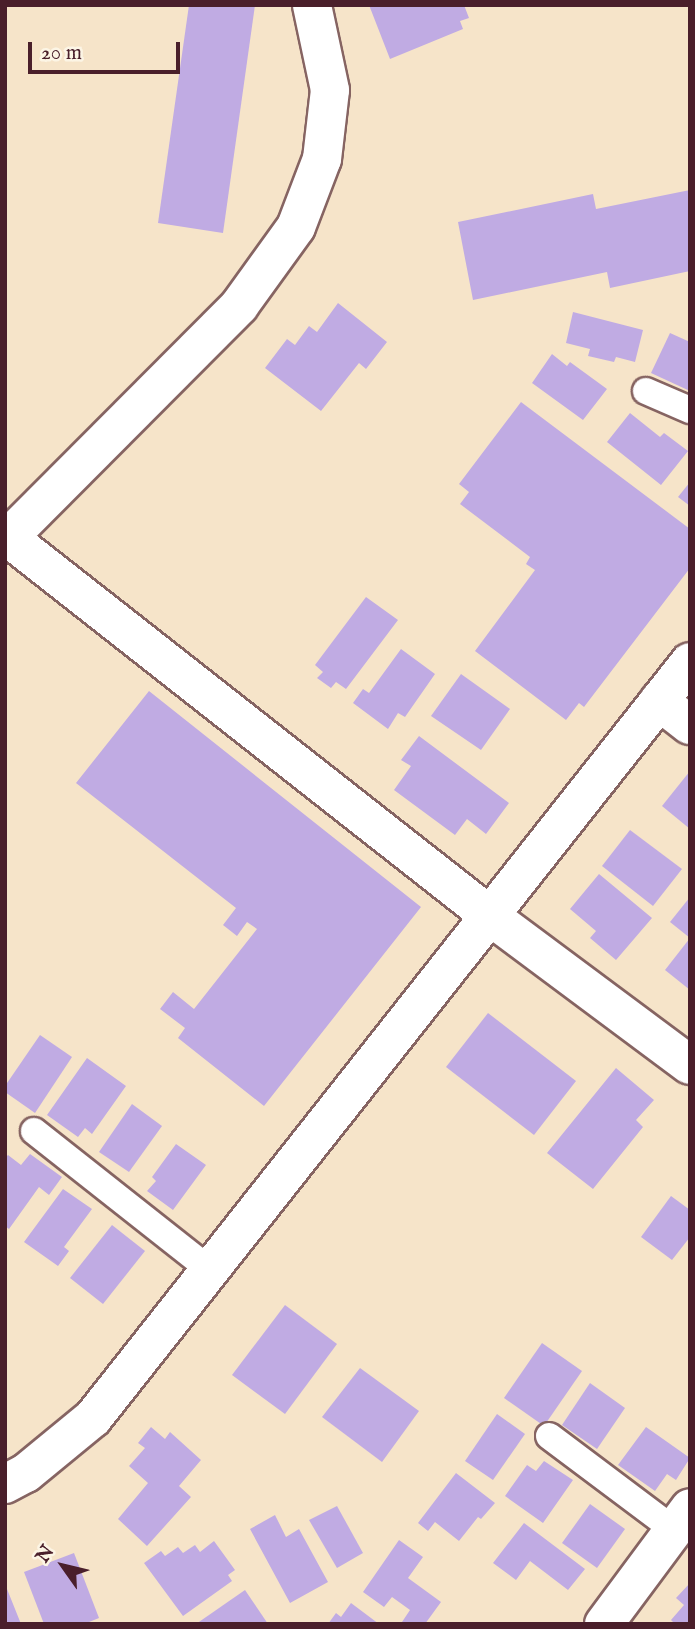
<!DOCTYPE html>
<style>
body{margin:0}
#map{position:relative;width:695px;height:1629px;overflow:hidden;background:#f6e4c9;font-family:"IM FELL English",serif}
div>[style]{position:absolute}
.building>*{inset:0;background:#c0abe3}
.roads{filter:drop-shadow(2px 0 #866462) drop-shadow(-2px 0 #866462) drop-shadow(0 2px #866462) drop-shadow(0 -2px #866462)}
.lane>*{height:26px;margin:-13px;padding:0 13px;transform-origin:13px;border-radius:13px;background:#fff}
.street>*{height:38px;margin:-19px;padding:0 19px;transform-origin:19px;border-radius:19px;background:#fff}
.secondary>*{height:38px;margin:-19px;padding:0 19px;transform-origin:19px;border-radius:19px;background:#fff}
span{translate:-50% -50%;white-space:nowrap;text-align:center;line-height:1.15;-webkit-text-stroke:7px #fcf5e5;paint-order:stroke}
.frame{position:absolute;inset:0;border:7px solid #4a1f2b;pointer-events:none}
.north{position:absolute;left:28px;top:1531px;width:70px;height:70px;-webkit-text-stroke:5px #fcf5e5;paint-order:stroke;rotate:304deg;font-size:19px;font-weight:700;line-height:28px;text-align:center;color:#4a1f2b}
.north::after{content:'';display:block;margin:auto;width:24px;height:32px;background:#4a1f2b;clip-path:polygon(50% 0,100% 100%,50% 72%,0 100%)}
.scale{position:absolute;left:28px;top:42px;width:152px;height:32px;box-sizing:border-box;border:4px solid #4a1f2b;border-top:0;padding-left:9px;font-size:21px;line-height:24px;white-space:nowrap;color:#4a1f2b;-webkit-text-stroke:5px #fcf5e5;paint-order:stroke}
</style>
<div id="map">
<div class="building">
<div style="clip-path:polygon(189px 5px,255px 5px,223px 233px,158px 223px)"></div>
<div style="clip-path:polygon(369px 5px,464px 5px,469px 18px,460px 21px,463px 29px,390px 59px)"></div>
<div style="clip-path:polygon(690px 190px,690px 271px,610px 288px,607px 272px,473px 300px,458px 222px,593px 194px,596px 209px)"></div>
<div style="clip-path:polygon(338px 303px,387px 342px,366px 369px,359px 363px,321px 411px,265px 368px,287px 339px,295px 345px,309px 326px,317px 332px)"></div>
<div style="clip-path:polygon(573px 312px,643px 330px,635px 362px,616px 357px,614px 362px,588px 356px,590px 349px,566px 343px)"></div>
<div style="clip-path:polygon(670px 333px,690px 342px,690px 391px,651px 373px)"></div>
<div style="clip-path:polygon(552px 354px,567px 366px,570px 362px,607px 389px,583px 420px,532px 383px)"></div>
<div style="clip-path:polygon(521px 402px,690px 529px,690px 568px,584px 707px,579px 703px,566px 720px,475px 651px,535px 570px,526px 564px,530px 557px,460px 504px,469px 492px,459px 484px)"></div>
<div style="clip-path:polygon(630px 413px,660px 437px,664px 433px,688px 451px,661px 485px,607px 442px)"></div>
<div style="clip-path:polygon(690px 482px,690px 506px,678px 497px)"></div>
<div style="clip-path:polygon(366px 597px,398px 620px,346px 689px,336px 682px,331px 688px,317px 678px,323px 672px,315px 665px)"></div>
<div style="clip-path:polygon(401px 649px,435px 674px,405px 717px,398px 713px,388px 729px,353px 703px,363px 689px,369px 693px)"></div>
<div style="clip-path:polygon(461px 674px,510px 709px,481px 750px,431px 716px)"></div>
<div style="clip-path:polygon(149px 691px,421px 907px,264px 1106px,178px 1038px,185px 1028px,160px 1009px,173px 992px,194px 1009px,257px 929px,247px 922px,237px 936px,223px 925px,236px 908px,76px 783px)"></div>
<div style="clip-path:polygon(419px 736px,509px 803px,486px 834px,467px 819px,455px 835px,394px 790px,411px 766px,401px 760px)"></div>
<div style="clip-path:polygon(690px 771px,690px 829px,662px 806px)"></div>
<div style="clip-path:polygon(630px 830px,682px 869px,653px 906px,602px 866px)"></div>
<div style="clip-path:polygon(599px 874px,652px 918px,616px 960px,590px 938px,596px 931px,570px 909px)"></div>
<div style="clip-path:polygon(690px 897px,690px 938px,670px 922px)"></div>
<div style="clip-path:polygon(690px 938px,690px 990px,665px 970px)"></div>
<div style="clip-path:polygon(488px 1013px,576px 1081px,534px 1135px,446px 1067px)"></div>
<div style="clip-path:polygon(40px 1035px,72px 1057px,35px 1113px,5px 1092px,5px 1086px)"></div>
<div style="clip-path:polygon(87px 1058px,126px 1086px,92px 1134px,85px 1128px,78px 1137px,47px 1115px)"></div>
<div style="clip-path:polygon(616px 1068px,654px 1100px,636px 1120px,643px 1127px,593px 1189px,547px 1153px)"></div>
<div style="clip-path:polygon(132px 1104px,162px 1126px,129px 1172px,99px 1152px)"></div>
<div style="clip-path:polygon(176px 1144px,206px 1165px,173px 1210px,147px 1191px,156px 1181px,152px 1177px)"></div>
<div style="clip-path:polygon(30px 1154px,62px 1177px,49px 1195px,39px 1187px,9px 1229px,5px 1226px,5px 1158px,8px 1155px,21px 1165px)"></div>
<div style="clip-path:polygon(63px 1189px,92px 1209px,64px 1247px,69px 1251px,58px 1266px,24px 1242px)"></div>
<div style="clip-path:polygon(671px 1196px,690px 1210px,690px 1237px,672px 1260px,641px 1237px)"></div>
<div style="clip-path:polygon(112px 1225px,145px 1251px,103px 1304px,70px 1278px)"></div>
<div style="clip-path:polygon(285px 1305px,337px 1344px,285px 1414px,232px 1375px)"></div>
<div style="clip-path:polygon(542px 1343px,582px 1371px,544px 1426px,504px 1398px)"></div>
<div style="clip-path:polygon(360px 1368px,419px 1411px,382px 1462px,322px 1417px)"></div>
<div style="clip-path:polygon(590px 1383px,625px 1408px,597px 1449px,562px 1425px)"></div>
<div style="clip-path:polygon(497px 1414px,525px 1434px,493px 1480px,465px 1461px)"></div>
<div style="clip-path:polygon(151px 1427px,165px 1439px,170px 1432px,201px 1460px,179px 1486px,191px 1497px,147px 1546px,118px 1519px,148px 1483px,129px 1466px,145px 1448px,138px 1443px)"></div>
<div style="clip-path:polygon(646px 1427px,690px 1458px,676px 1480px,667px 1474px,655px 1491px,618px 1465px)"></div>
<div style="clip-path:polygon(544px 1461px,573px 1480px,543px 1523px,505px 1496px,527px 1465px,536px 1471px)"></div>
<div style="clip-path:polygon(456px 1473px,495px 1503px,481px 1519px,478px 1517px,459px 1541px,435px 1522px,428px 1531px,418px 1523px)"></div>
<div style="clip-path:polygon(590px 1504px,625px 1529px,597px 1568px,562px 1543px)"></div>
<div style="clip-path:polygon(337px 1506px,363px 1553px,337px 1568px,309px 1520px)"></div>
<div style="clip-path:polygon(275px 1515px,286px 1537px,299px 1529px,328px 1582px,290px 1603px,250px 1529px)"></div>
<div style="clip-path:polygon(524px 1523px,585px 1569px,568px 1590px,530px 1561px,516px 1580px,493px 1563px)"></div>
<div style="clip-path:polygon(399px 1540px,423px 1557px,408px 1578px,441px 1602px,425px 1624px,404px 1624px,402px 1622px,410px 1610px,392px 1597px,384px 1607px,363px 1592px)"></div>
<div style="clip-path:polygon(214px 1541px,235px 1570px,228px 1575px,232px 1581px,183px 1616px,144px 1563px,161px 1551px,165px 1556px,178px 1547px,183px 1553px,195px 1545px,200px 1552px)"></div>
<div style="clip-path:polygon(74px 1553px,99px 1618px,84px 1624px,44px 1624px,24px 1572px)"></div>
<div style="clip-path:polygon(690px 1583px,690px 1624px,675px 1624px,671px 1620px,684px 1605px,676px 1598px)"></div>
<div style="clip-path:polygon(5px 1584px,21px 1624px,5px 1624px)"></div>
<div style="clip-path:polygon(245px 1590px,268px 1624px,196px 1624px)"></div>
<div style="clip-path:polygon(351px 1603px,379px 1624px,328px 1624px,336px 1613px,341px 1617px)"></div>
</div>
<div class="roads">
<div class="lane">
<div style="left:646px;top:391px;width:48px;rotate:23.4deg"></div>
<div style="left:34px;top:1131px;width:224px;rotate:38.3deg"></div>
<div style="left:549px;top:1436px;width:156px;rotate:36.9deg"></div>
</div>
<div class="street">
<div style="left:5px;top:535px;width:617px;rotate:38.15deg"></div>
<div style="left:490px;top:916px;width:249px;rotate:36.7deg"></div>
<div style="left:5px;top:541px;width:332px;rotate:-45.1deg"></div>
<div style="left:239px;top:306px;width:97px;rotate:-54.2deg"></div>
<div style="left:296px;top:227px;width:73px;rotate:-69.1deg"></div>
<div style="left:322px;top:159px;width:69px;rotate:-83.4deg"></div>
<div style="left:330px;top:90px;width:87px;rotate:-102deg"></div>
<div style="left:659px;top:701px;width:39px;rotate:38deg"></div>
<div style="left:604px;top:1624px;width:144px;rotate:-53.4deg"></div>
</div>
<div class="secondary">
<div style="left:5px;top:1484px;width:24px;rotate:-28deg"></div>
<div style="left:26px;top:1473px;width:87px;rotate:-39.4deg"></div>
<div style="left:93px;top:1418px;width:963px;rotate:-51.7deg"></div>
</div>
</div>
<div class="frame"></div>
<div class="north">N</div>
<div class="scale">20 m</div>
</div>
